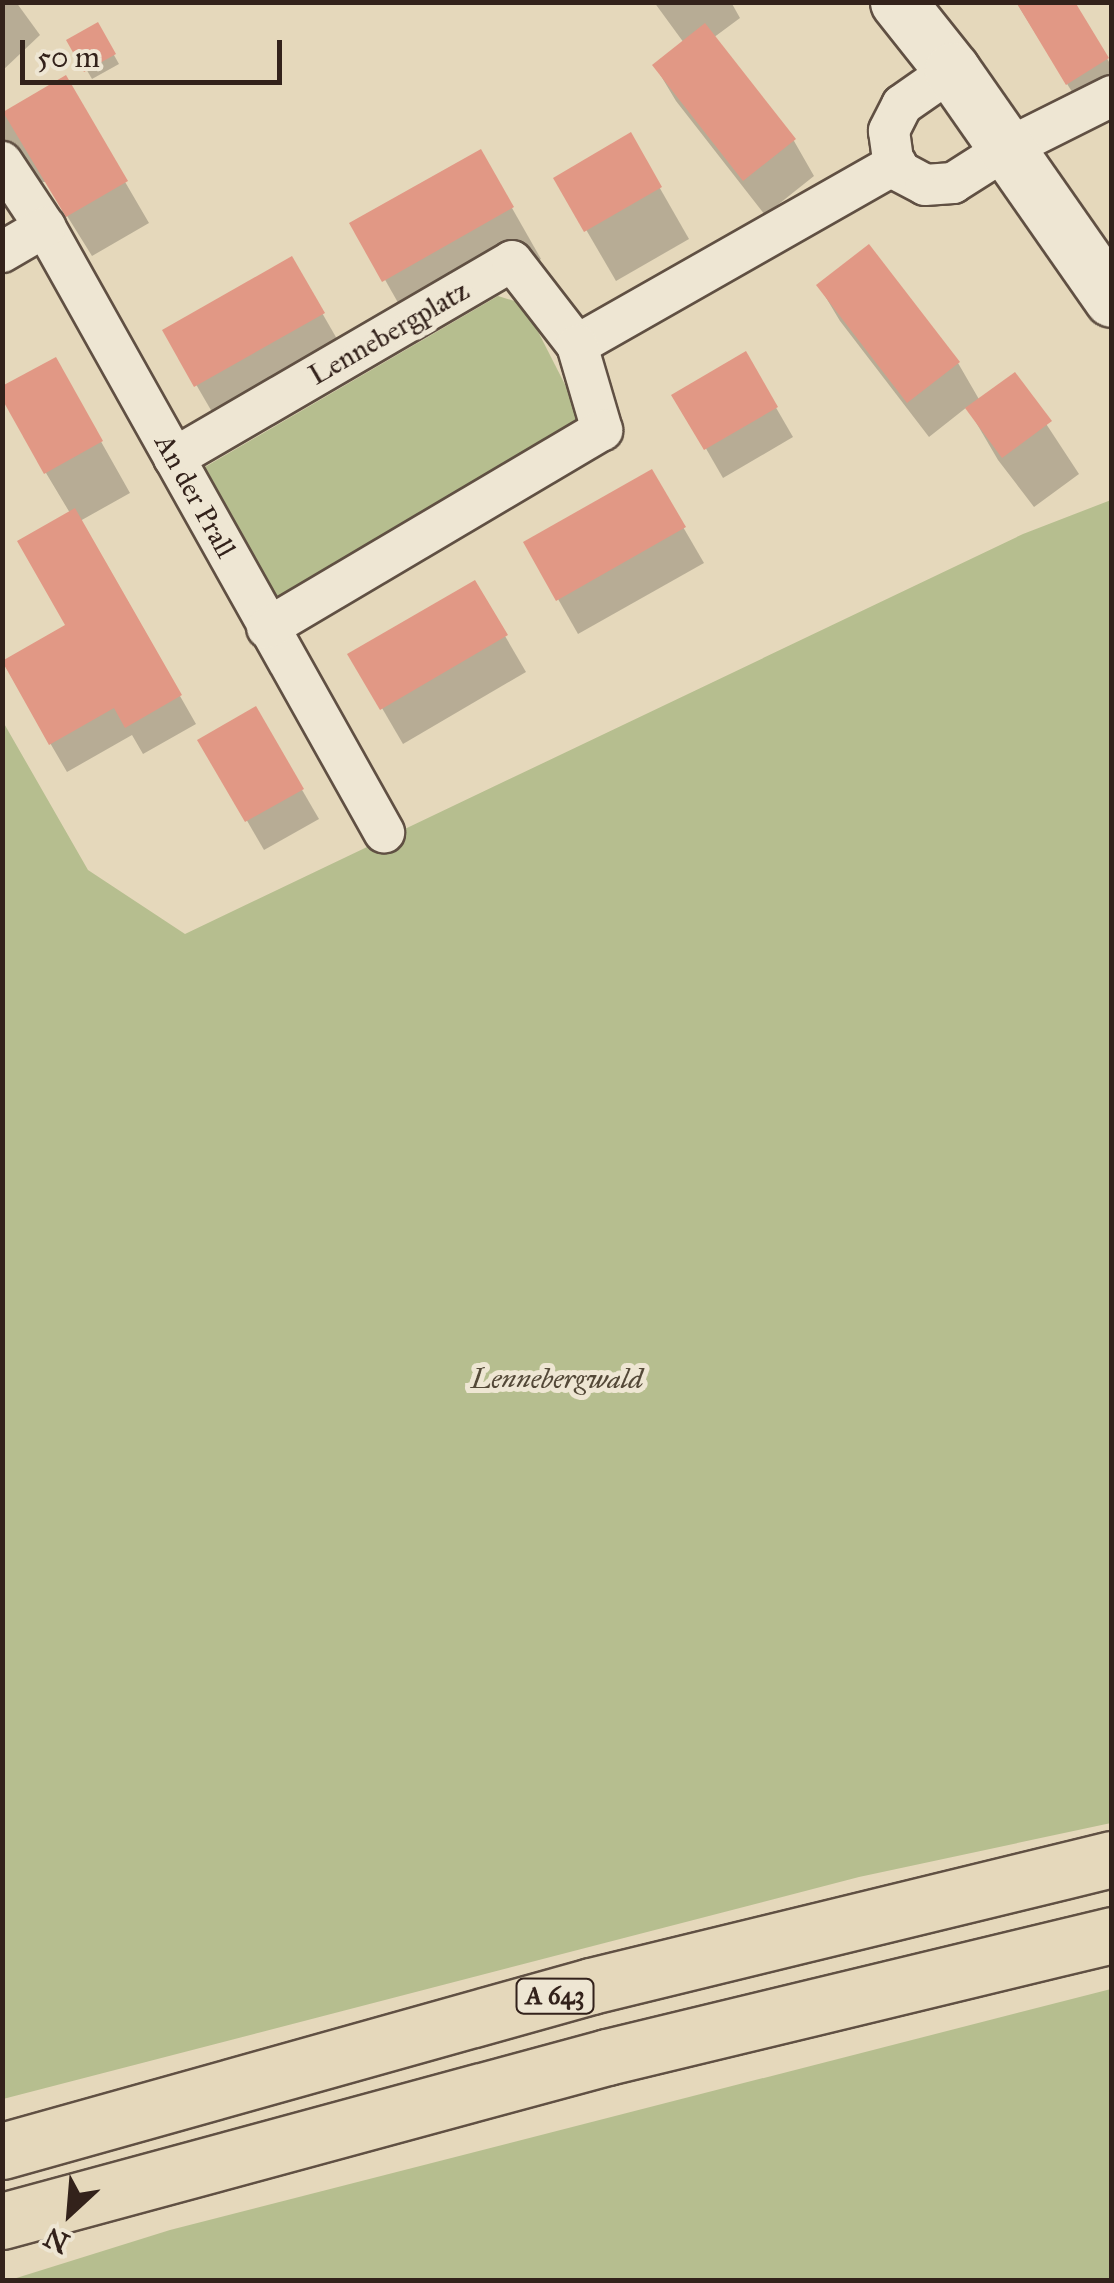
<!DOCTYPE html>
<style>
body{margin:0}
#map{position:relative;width:1114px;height:2283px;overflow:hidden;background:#e5d8bb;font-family:"IM FELL Great Primer",serif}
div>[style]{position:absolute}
.green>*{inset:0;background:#b6be8f}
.shadow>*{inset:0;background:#0003}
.building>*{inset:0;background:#e19885}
.roads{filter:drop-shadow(2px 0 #605043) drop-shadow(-2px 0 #605043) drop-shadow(0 2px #605043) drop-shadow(0 -2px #605043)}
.minor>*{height:40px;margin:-20px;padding:0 20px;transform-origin:20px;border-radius:20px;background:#eee6d3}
.secondary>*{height:55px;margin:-27.5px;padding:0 27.5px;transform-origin:27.5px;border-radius:27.5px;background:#eee6d3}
.motorway>*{height:55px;margin:-27.5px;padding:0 27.5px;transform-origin:27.5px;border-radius:27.5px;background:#e5d8bb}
span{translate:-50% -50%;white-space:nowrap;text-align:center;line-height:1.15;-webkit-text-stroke:10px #eee6d3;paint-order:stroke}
.shield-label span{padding:2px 8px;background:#eee6d3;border:2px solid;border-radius:8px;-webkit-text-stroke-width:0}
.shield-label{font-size:25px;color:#33221b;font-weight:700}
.street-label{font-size:28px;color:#33221b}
.park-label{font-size:28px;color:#544938;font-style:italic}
.frame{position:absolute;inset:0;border:5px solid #33221b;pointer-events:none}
.north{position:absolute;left:20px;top:2163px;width:100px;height:100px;-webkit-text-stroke:8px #eee6d3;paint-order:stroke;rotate:206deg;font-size:28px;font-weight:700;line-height:40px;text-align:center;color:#33221b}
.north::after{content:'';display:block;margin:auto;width:35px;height:45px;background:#33221b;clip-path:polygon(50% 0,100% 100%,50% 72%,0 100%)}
.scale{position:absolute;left:20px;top:40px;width:262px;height:45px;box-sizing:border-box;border:5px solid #33221b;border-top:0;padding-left:12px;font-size:30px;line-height:35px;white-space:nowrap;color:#33221b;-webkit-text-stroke:8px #eee6d3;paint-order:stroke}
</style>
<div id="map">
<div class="green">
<div style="clip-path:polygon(498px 296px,524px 304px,582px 418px,580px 426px,282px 599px,275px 595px,205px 467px)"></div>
<div style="clip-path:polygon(1111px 500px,1111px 1823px,859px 1877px,3px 2099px,2px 720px,88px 870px,185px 934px,1023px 534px)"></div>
<div style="clip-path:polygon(1111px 1989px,1111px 2280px,10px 2280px,170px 2230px)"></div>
</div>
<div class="shadow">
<div style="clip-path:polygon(2px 2px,16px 2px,40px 35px,2px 71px)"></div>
<div style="clip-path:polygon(654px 2px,731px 2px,740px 18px,713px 38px,794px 141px,814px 176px,765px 215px,676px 101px,655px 66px,684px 43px)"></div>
<div style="clip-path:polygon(1016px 2px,1074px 2px,1112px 67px,1112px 83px,1079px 103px)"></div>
<div style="clip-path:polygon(97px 25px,119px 64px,92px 79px,70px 41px)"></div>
<div style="clip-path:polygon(65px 79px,149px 223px,92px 256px,46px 182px,13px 182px,3px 194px,2px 206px,2px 115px)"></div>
<div style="clip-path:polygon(630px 136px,689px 239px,616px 281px,556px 178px)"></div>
<div style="clip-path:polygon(480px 152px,541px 259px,414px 331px,353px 223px)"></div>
<div style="clip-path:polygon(869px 247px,958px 363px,980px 401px,1014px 375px,1079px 474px,1034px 507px,998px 460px,967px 407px,929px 437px,840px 321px,819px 286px)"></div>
<div style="clip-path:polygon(291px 259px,352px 365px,226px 436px,165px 331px)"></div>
<div style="clip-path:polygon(745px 354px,793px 437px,723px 478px,675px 395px)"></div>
<div style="clip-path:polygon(55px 360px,130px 493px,80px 521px,196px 724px,143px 754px,132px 735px,67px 772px,4px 664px,69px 626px,70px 513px,46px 473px)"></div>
<div style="clip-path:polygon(651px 472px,704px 563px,578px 634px,526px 543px)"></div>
<div style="clip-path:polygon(474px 583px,526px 672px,403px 744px,351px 655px)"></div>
<div style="clip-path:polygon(255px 709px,319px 819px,264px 850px,201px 741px)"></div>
</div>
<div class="building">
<div style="clip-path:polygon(1016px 2px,1075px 2px,1109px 58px,1066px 85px)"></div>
<div style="clip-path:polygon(98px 22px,116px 54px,84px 72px,66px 40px)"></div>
<div style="clip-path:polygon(705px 23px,796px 139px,743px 181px,652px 65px)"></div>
<div style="clip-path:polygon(66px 75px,128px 181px,66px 217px,3px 112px)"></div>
<div style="clip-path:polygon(631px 132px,662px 187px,584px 232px,553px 178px)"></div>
<div style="clip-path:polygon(481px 149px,514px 207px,382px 282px,349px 223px)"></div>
<div style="clip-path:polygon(869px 244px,960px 362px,907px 403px,816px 285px)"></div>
<div style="clip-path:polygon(292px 256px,325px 313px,194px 387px,162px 330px)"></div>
<div style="clip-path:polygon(746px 351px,778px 407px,704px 450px,671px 395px)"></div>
<div style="clip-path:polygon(56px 357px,103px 441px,44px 474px,2px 399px,2px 386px)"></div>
<div style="clip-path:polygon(1015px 372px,1052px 421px,1002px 458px,965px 408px)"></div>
<div style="clip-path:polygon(652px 469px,686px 527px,556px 601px,523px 542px)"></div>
<div style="clip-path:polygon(75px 508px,182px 695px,125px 728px,114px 708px,49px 745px,2px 661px,65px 625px,17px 541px)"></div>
<div style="clip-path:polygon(475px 580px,508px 635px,380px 710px,347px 654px)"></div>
<div style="clip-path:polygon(256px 706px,304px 789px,245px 822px,197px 740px)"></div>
</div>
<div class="roads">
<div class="minor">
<div style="left:952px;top:70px;width:61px;rotate:145deg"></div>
<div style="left:902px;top:105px;width:29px;rotate:117deg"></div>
<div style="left:889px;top:131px;width:29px;rotate:82deg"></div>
<div style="left:893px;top:160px;width:14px;rotate:56deg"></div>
<div style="left:901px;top:172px;width:27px;rotate:28deg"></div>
<div style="left:925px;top:185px;width:28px;rotate:-4deg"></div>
<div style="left:953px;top:183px;width:65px;rotate:-32.5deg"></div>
<div style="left:1008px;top:148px;width:116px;rotate:-26.6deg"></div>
<div style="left:2px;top:162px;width:78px;rotate:56.5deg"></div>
<div style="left:45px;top:227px;width:694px;rotate:60.74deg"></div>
<div style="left:2px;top:252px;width:50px;rotate:-30.2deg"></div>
<div style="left:577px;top:345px;width:367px;rotate:-29.6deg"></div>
<div style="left:174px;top:458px;width:391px;rotate:-30.2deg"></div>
<div style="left:512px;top:261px;width:106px;rotate:52.3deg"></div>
<div style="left:577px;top:345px;width:89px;rotate:73.6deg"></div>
<div style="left:602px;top:430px;width:389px;rotate:149.4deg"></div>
</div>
<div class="secondary">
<div style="left:898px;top:2px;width:87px;rotate:51.5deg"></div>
<div style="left:952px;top:70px;width:279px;rotate:55.1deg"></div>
</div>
<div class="motorway">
<div style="left:2px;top:2151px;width:612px;rotate:-15.65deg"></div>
<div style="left:591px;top:1986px;width:536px;rotate:-13.7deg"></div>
<div style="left:2px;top:2221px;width:627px;rotate:-15.17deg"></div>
<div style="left:607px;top:2057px;width:520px;rotate:-13.58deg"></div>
</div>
</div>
<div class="shield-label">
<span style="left:555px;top:1996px">A 643</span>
</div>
<div class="street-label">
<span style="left:389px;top:333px;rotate:-30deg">Lennebergplatz</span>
<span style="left:195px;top:496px;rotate:61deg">An der Prall</span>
</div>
<div class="park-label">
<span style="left:557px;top:1379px">Lennebergwald</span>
</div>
<div class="frame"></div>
<div class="north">N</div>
<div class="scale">50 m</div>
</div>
